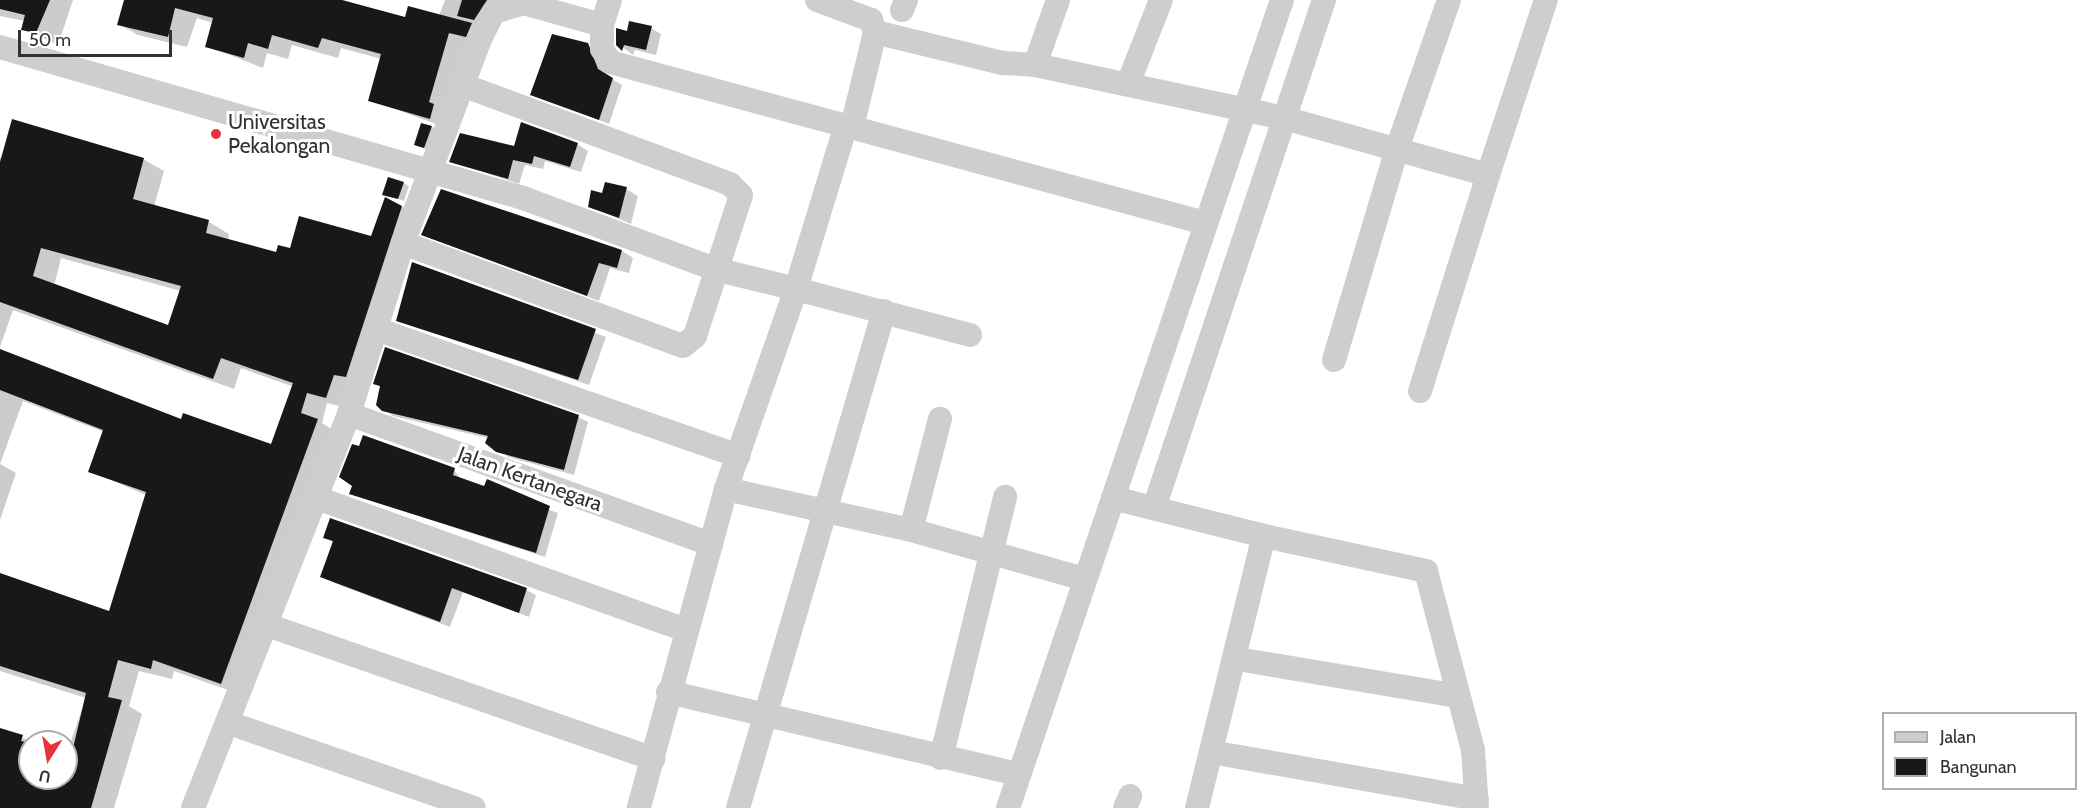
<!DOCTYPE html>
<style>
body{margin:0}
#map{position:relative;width:2095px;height:808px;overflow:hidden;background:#fff;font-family:Cabin,sans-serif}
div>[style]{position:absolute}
.shadow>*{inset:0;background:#0003}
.building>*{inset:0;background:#181818}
.minor>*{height:24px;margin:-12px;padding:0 12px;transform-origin:12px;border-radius:12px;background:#cecece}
.dots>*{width:16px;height:16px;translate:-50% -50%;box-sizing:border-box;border:3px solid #fff;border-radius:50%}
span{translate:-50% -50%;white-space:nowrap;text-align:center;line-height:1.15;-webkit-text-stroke:6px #fff;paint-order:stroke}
.poi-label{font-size:21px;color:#313131}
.left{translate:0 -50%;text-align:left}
.street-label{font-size:21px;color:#313131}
.legend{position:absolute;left:1882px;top:712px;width:195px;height:78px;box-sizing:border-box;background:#fff;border:2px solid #adadad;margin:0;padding:8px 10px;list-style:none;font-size:18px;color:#313131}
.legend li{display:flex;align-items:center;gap:12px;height:30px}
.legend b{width:30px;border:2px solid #adadad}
.north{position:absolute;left:18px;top:730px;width:60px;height:60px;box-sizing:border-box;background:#fff;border:2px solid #adadad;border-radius:50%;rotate:191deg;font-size:16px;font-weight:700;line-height:24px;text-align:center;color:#313131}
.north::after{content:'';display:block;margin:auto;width:21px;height:27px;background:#e6343c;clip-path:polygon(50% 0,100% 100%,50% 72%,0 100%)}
.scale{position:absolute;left:18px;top:30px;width:154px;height:27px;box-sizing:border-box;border:3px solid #313131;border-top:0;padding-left:8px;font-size:18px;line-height:21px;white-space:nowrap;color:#313131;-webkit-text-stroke:4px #fff;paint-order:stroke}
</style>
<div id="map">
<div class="shadow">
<div style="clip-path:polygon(0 0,73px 0,58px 45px,23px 29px,25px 21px,0 16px)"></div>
<div style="clip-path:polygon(126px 0,342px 0,406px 19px,439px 16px,445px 0,508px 0,450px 129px,370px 100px,382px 59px,341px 48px,338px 58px,292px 45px,288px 59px,267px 53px,263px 68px,207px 46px,213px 23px,197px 18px,187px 47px,138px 35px,119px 24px)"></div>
<div style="clip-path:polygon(651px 28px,661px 34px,656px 55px,635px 50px,633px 55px,618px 44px,628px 32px)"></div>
<div style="clip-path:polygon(587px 45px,597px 51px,607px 76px,622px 85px,609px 124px,532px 94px)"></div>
<div style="clip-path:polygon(432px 127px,437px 130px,429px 151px,416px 145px)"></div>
<div style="clip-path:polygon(577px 144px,588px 151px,581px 172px,545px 161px,543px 169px,525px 165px,519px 184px,451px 161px,515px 148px)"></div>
<div style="clip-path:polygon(evenodd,0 158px,143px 159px,164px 171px,154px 207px,209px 222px,229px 234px,228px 240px,277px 254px,371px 238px,386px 199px,421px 216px,347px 408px,327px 403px,322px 423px,338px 433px,242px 695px,174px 671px,172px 679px,139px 671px,129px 706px,142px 714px,114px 808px,0 808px,0 730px,33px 742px,30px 778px,66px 778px,66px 755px,86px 698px,0 671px,0 575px,110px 613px,146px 495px,90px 471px,104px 432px,23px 401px,0 464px,16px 473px,0 520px,0 351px,182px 421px,272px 446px,294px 387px,241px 368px,234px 389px,13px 310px,0 347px,0 158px,61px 258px,181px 291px,169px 327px,54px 286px,61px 258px)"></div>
<div style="clip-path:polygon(403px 183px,409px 186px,404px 201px,384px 194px)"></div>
<div style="clip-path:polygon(626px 189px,638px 196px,631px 224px,589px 206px,603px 194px)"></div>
<div style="clip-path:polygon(423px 234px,622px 251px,633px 258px,629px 273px,610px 268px,599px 301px)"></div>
<div style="clip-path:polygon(413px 264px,606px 337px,589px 385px,398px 320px)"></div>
<div style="clip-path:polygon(375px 384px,578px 417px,588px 422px,574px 475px,508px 457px,488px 438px,393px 416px,383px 409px,382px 388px)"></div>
<div style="clip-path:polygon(454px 470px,461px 479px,558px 513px,545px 557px,351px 494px)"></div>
<div style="clip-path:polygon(325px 537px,526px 590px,536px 595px,529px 617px,463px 592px,450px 627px,332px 582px,322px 577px,334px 543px)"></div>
</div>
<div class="building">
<div style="clip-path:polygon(0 0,50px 0,36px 33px,21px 30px,25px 15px,0 9px)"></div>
<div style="clip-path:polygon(124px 0,342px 0,405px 17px,408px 6px,472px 23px,466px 37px,449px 33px,429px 102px,434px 104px,430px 119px,368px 101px,381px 54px,322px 38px,318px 48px,272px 35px,268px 49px,248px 43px,244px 58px,205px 47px,213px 18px,175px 8px,168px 37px,117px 25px)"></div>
<div style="clip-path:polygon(462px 0,487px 0,474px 20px,457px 16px)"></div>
<div style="clip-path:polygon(629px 21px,652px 26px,646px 50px,624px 45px,622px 51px,616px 45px,616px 28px,627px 31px)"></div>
<div style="clip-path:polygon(552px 34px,588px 43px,598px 69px,613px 78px,599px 120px,530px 95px)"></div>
<div style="clip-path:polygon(evenodd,12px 119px,144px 158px,133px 199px,209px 220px,206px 233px,276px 252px,278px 245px,290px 248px,299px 216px,371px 236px,385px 197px,402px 206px,346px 377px,334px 375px,326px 398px,307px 393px,301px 413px,318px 419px,221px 684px,153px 660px,151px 669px,118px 660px,108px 697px,122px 700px,91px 808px,0 808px,0 728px,23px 735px,21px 741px,30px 743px,30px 778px,66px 778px,86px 693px,0 666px,0 573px,109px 611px,146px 492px,88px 472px,103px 430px,0 390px,0 349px,181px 419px,183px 413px,271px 444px,293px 383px,221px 358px,213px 379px,0 302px,0 162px,12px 119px,41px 248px,181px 286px,168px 325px,33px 276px,41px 248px)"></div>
<div style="clip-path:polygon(521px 122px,578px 143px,570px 167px,534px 156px,532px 164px,513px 160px,508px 179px,449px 162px,460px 133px,514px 146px)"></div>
<div style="clip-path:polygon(421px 123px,432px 126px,424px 148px,414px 145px)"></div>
<div style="clip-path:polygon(388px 177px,404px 182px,398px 199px,382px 195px)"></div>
<div style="clip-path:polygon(605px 182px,627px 187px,619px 218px,588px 207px,591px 190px,602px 193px)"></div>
<div style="clip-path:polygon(441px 189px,622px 250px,617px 268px,599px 263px,587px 296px,421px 235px)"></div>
<div style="clip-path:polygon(412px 262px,596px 329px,578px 380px,396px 321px)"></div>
<div style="clip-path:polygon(385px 347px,579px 415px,564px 470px,496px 452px,485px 443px,488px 436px,382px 411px,376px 405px,380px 386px,373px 384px)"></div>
<div style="clip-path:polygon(363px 435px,455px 468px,453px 475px,484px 486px,487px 479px,550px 506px,536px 553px,349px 494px,352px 486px,339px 477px,352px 444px,359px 446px)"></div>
<div style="clip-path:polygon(330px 518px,527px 588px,519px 613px,452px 588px,440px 622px,320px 577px,333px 541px,323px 538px)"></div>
</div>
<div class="minor">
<div style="left:610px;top:0;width:26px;rotate:108deg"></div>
<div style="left:602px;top:25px;width:24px;rotate:90deg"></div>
<div style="left:602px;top:49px;width:15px;rotate:58deg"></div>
<div style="left:610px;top:62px;width:616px;rotate:15.14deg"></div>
<div style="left:817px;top:0;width:58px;rotate:20.3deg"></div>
<div style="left:871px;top:20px;width:13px;rotate:72deg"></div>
<div style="left:875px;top:32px;width:98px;rotate:103.6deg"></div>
<div style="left:902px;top:10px;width:11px;rotate:-68deg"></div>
<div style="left:875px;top:32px;width:131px;rotate:13.7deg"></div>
<div style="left:1002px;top:63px;width:33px;rotate:3deg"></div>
<div style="left:1035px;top:65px;width:255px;rotate:12deg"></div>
<div style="left:1284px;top:118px;width:212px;rotate:15.6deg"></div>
<div style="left:1488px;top:175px;width:184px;rotate:-71.7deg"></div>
<div style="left:0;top:47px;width:544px;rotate:16.1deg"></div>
<div style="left:523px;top:198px;width:208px;rotate:20.3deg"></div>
<div style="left:718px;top:270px;width:80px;rotate:13.7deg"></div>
<div style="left:796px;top:289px;width:212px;rotate:109.3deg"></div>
<div style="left:726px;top:489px;width:331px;rotate:105.3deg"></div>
<div style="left:1035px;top:65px;width:69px;rotate:-70.5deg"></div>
<div style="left:1128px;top:84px;width:90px;rotate:-68.6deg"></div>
<div style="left:846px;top:125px;width:171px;rotate:107deg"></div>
<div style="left:796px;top:289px;width:180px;rotate:14.8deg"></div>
<div style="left:403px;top:243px;width:298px;rotate:20.2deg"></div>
<div style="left:683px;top:346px;width:16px;rotate:-40deg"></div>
<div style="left:695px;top:336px;width:148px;rotate:-71.9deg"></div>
<div style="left:741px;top:195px;width:16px;rotate:-135deg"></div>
<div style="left:730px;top:184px;width:286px;rotate:-159.7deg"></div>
<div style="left:376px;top:329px;width:384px;rotate:19.3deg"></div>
<div style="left:1334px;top:360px;width:220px;rotate:-73.4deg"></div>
<div style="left:1397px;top:149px;width:158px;rotate:-70.8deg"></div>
<div style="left:1420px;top:391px;width:226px;rotate:-72.5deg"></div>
<div style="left:349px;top:414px;width:385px;rotate:19.8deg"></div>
<div style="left:726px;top:489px;width:189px;rotate:12.5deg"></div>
<div style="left:911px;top:530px;width:180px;rotate:15.8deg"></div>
<div style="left:317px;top:498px;width:392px;rotate:19.7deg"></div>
<div style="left:1113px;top:498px;width:156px;rotate:14.1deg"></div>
<div style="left:1154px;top:508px;width:536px;rotate:-71.5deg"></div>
<div style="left:911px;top:530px;width:115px;rotate:-75.4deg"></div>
<div style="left:267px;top:625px;width:409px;rotate:19.1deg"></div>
<div style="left:1237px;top:659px;width:225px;rotate:9.5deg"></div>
<div style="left:668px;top:692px;width:359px;rotate:13.2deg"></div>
<div style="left:229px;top:723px;width:259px;rotate:19.1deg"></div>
<div style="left:1211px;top:752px;width:270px;rotate:10deg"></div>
<div style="left:941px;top:758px;width:269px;rotate:-76.2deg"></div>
<div style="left:193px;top:808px;width:424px;rotate:-68.4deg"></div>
<div style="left:349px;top:414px;width:179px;rotate:-72.5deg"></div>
<div style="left:403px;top:243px;width:220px;rotate:-69.3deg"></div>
<div style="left:481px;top:37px;width:28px;rotate:-63deg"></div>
<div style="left:494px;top:12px;width:30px;rotate:-17deg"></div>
<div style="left:523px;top:3px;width:82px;rotate:15.6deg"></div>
<div style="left:738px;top:808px;width:518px;rotate:-73.63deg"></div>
<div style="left:1008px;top:808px;width:853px;rotate:-71.27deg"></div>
<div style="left:1125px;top:808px;width:13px;rotate:-67deg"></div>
<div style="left:1197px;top:808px;width:280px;rotate:-76.2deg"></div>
<div style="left:1264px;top:536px;width:166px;rotate:12.2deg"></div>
<div style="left:1426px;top:571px;width:185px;rotate:75.3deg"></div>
<div style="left:1473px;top:750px;width:58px;rotate:86.1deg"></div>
</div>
<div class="dots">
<div style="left:216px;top:134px;background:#e6343c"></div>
</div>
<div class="poi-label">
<span class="left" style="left:228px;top:134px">Universitas<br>Pekalongan</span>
</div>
<div class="street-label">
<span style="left:530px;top:479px;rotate:20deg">Jalan Kertanegara</span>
</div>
<ul class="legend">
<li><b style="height:8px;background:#cecece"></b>Jalan</li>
<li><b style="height:16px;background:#181818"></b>Bangunan</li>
</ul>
<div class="north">U</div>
<div class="scale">50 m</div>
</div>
